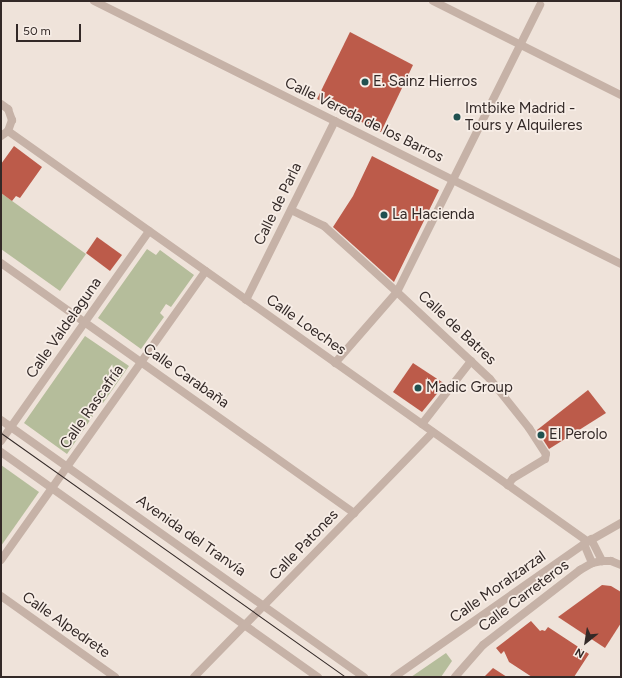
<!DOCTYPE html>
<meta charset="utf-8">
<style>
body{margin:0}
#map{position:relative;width:622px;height:678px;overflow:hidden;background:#efe3da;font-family:Figtree,sans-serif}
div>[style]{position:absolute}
.green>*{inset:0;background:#b5bd9b}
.building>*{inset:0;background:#bc5b4a}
.minor>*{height:8px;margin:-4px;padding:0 4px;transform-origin:4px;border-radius:4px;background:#c6b2a7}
.tram>*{height:1px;margin:-0.5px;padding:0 0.5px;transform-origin:0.5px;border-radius:0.5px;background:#332927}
.dots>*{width:11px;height:11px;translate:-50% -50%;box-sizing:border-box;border:2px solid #f7ede6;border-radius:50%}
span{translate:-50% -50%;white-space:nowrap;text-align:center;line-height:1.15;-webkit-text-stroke:3.5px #f7ede6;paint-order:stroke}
.poi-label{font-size:15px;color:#332927}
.left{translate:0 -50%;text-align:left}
.street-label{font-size:15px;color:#332927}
.frame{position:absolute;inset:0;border:2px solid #332927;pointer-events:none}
.north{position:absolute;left:566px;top:622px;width:40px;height:40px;-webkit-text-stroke:3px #f7ede6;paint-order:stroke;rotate:210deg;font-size:11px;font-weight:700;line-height:16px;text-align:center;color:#332927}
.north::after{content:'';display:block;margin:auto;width:14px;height:18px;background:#332927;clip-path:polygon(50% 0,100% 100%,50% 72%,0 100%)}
.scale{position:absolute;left:16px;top:24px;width:65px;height:18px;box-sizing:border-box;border:2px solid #332927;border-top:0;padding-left:5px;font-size:12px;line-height:14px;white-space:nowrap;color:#332927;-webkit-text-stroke:3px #f7ede6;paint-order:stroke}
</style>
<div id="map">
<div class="green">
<div style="clip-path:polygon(1px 193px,86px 254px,60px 291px,1px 249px)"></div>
<div style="clip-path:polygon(147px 249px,156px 255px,160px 250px,194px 275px,171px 307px,166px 304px,160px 313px,164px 317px,141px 349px,98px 318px)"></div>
<div style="clip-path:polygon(85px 336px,129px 366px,103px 403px,96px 399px,87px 412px,93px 416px,67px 454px,24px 423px)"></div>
<div style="clip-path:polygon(1px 465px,39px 492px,1px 546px)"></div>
<div style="clip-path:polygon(446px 653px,452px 661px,441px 677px,411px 677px)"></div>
</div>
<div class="building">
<div style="clip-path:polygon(350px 32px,413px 65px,381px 132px,317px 99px)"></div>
<div style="clip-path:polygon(14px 146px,42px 167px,20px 198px,16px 196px,12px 201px,1px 193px,1px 164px)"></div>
<div style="clip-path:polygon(372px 156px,439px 190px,394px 282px,333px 227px,353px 196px)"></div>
<div style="clip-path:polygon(97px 237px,122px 255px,110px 271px,86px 253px)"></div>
<div style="clip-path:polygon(413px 363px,445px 384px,422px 412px,393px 392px)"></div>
<div style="clip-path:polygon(588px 390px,606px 413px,549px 449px,537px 430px)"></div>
<div style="clip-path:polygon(602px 585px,611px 586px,621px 592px,621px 623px,605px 648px,558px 617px)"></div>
<div style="clip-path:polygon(531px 621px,540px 631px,542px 630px,545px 631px,548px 627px,589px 654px,574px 677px,532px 677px,509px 662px,504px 651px,501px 654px,496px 648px)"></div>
<div style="clip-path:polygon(493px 668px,507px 677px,484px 677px)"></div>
</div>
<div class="minor">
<div style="left:94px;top:1px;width:589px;rotate:26.52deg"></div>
<div style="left:433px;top:1px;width:210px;rotate:26.6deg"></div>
<div style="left:1px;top:104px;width:9px;rotate:36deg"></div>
<div style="left:8px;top:109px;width:12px;rotate:70deg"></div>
<div style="left:12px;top:120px;width:12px;rotate:110deg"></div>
<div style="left:8px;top:131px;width:9px;rotate:144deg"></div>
<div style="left:8px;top:131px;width:709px;rotate:35.3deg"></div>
<div style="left:291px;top:210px;width:37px;rotate:26deg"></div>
<div style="left:324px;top:226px;width:98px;rotate:42.1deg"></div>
<div style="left:397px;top:292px;width:127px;rotate:43.1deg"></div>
<div style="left:490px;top:379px;width:63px;rotate:51.5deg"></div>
<div style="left:529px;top:428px;width:31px;rotate:57deg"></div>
<div style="left:546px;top:454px;width:5px;rotate:101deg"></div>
<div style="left:545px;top:459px;width:37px;rotate:149deg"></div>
<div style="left:513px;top:478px;width:9px;rotate:126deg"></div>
<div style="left:1px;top:263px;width:433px;rotate:35.3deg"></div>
<div style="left:246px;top:300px;width:200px;rotate:-63.6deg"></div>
<div style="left:335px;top:363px;width:94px;rotate:-48.9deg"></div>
<div style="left:397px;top:292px;width:321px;rotate:-63.5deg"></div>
<div style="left:1px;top:420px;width:445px;rotate:35.3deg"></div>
<div style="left:422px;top:424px;width:80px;rotate:-52.1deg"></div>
<div style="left:1px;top:441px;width:257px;rotate:-54.8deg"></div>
<div style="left:1px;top:452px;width:389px;rotate:35.4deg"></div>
<div style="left:591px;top:539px;width:25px;rotate:63deg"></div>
<div style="left:584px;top:544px;width:21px;rotate:67deg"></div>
<div style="left:1px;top:560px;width:354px;rotate:-54.7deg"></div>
<div style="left:1px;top:596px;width:140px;rotate:35.4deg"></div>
<div style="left:194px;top:677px;width:342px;rotate:-45.7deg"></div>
<div style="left:394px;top:677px;width:232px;rotate:-35deg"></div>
<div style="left:584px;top:544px;width:43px;rotate:-29.6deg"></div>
<div style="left:455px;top:677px;width:43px;rotate:-48.8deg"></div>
<div style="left:483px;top:645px;width:123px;rotate:-37.7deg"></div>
<div style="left:580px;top:570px;width:14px;rotate:-30deg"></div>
<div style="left:592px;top:563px;width:10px;rotate:-11deg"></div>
<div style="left:602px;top:561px;width:9px"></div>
<div style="left:611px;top:561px;width:11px;rotate:22deg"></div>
</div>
<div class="tram">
<div style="left:1px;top:433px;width:422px;rotate:35.3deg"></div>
</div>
<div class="dots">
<div style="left:365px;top:82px;background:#205150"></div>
<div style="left:457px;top:117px;background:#205150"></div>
<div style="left:384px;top:215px;background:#205150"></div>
<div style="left:418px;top:388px;background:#205150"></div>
<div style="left:541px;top:435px;background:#205150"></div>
</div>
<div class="poi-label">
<span class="left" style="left:373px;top:82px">E. Sainz Hierros</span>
<span class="left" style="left:465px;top:117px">Imtbike Madrid -<br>Tours y Alquileres</span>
<span class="left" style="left:392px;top:215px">La Hacienda</span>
<span class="left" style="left:426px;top:388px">Madic Group</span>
<span class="left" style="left:549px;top:435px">El Perolo</span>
</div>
<div class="street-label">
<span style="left:364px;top:120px;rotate:26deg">Calle Vereda de los Barros</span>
<span style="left:278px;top:204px;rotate:-64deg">Calle de Parla</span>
<span style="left:306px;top:325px;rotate:35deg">Calle Loeches</span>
<span style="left:64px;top:328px;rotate:-55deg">Calle Valdelaguna</span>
<span style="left:457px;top:328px;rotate:43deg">Calle de Batres</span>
<span style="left:186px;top:376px;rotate:35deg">Calle Carabaña</span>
<span style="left:92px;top:407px;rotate:-55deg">Calle Rascafría</span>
<span style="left:191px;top:536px;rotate:35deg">Avenida del Tranvía</span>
<span style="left:304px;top:545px;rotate:-46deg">Calle Patones</span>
<span style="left:498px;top:587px;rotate:-35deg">Calle Moralzarzal</span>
<span style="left:524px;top:596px;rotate:-37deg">Calle Carreteros</span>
<span style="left:66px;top:625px;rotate:35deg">Calle Alpedrete</span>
</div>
<div class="frame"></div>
<div class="north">N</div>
<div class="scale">50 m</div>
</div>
